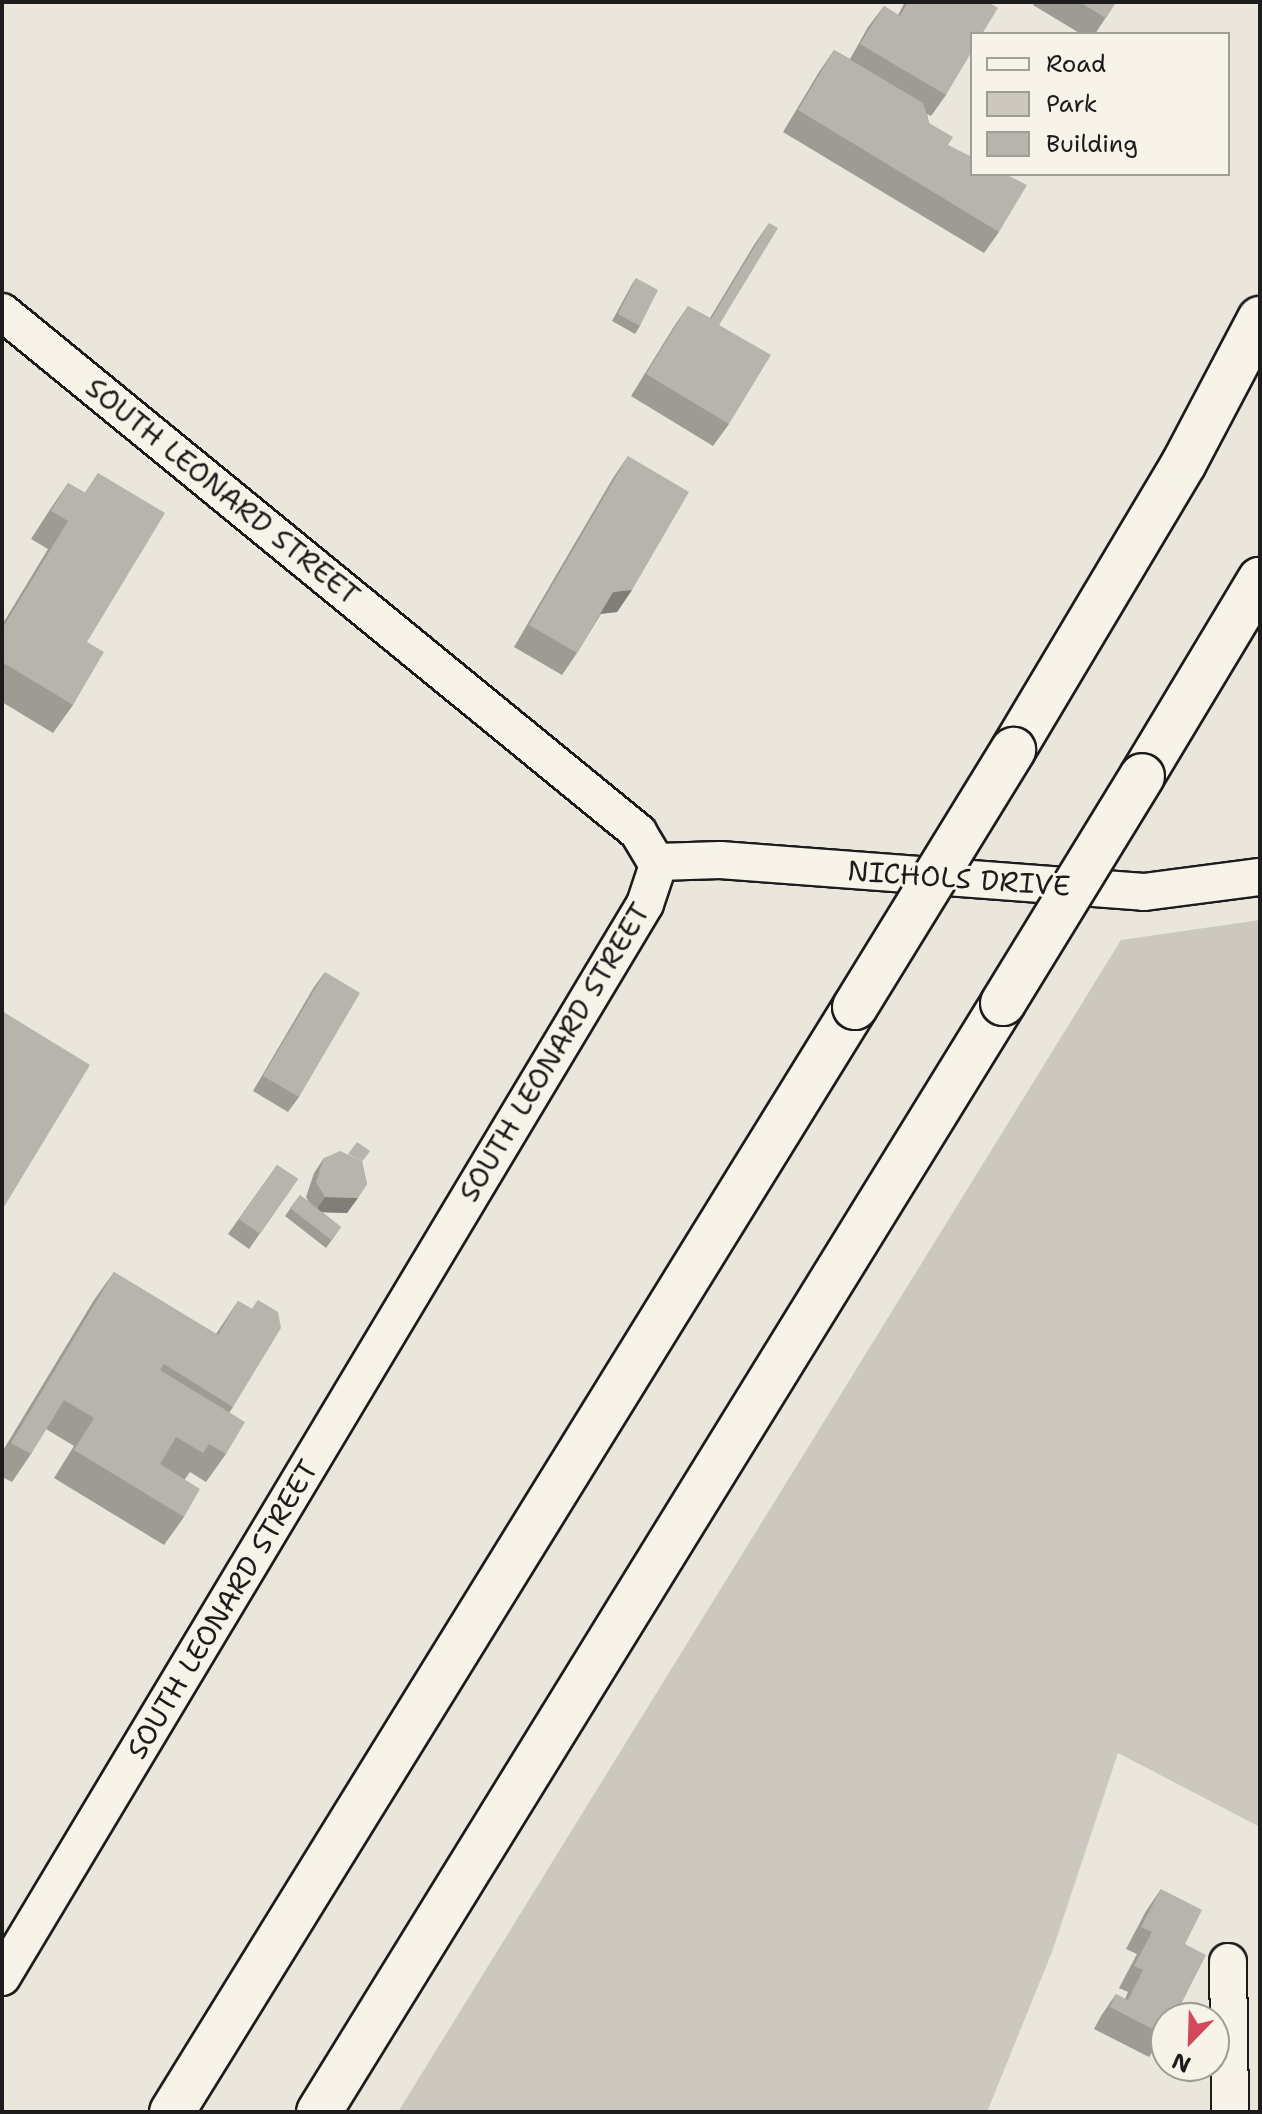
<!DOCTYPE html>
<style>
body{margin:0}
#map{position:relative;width:1262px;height:2114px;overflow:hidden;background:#eae6dc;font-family:"Shantell Sans",sans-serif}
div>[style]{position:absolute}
.green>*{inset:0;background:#ccc8c0}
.roads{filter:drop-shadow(2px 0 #1c1c1c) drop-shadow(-2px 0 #1c1c1c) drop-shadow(0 2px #1c1c1c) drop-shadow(0 -2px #1c1c1c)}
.minor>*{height:36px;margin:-18px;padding:0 18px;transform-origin:18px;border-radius:18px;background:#f7f3e8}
.motorway>*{height:44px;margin:-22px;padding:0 22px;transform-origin:22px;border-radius:22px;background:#f7f3e8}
.bridges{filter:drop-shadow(2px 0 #1c1c1c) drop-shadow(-2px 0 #1c1c1c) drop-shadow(0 2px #1c1c1c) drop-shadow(0 -2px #1c1c1c)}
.motorway-bridge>*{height:44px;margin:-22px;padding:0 22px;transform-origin:22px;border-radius:22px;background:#f7f3e8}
.wall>*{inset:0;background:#9d9b94}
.shaded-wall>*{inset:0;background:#7f7e78}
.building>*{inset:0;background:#b6b4ac}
span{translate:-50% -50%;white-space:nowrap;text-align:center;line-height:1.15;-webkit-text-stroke:6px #f7f3e8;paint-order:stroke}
.street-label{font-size:28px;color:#1c1c1c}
.frame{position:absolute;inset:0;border:4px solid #1c1c1c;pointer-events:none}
.legend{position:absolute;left:970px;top:32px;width:260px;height:144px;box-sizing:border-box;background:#f7f3e8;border:2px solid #9f9d96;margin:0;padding:10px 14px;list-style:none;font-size:24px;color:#1c1c1c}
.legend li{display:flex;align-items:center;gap:16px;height:40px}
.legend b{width:40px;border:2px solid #9f9d96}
.north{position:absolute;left:1150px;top:2002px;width:80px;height:80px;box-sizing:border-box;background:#f7f3e8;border:2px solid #9f9d96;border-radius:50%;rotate:203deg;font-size:22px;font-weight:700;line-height:32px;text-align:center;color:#1c1c1c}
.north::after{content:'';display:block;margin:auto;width:28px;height:36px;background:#d1495b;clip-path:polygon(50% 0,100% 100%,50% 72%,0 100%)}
</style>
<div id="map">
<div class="green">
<div style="clip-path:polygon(1260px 920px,1260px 1827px,1118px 1753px,1052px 1952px,987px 2112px,398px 2112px,1121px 940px)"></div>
</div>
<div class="roads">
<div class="minor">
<div style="left:2px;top:312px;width:822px;rotate:39.27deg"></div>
<div style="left:638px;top:832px;width:39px;rotate:59deg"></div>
<div style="left:658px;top:865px;width:41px;rotate:108.4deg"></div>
<div style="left:645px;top:904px;width:1251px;rotate:120.93deg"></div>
<div style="left:658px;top:862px;width:62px;rotate:-1.8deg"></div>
<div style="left:720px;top:860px;width:425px;rotate:4.3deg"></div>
<div style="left:1144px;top:892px;width:117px;rotate:-7.4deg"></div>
<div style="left:1228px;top:1962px;width:150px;rotate:89.2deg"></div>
</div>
<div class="motorway">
<div style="left:1013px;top:750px;width:334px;rotate:-59.2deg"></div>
<div style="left:1184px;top:463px;width:163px;rotate:-62.2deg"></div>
<div style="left:1142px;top:776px;width:229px;rotate:-59deg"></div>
<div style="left:172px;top:2112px;width:1299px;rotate:-58.28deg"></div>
<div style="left:319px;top:2112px;width:1303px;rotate:-58.33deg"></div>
</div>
</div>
<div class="bridges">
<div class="motorway-bridge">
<div style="left:1003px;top:1003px;width:266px;rotate:-58.5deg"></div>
<div style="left:855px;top:1007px;width:302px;rotate:-58.4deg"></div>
</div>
</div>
<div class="wall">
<div style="clip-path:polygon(905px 2px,988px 2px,946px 95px,931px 116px,927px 114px,929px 123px,948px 145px,999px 232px,984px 253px,783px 132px,819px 72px,834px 50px,850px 59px,868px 27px,884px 6px,898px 15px)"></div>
<div style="clip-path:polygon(1035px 2px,1116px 2px,1095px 34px,1081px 34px,1033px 5px)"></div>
<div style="clip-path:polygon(769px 223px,719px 325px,729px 424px,713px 446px,631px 396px,673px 328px,688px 306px,710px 318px,754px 245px)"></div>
<div style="clip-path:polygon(636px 278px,640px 326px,635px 334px,612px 321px,631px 286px)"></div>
<div style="clip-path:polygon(628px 456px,632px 590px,617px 612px,601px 614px,577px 653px,562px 675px,514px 647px,613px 478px)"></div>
<div style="clip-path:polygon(98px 473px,87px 642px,73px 705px,53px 733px,2px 702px,2px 625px,48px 549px,31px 539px,49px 511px,68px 483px,85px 493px)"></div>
<div style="clip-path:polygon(325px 972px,299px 1097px,288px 1112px,253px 1091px,314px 987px)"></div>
<div style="clip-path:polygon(324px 1158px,362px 1162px,367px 1184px,347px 1213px,322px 1212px,341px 1227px,326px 1248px,285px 1216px,300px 1195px,309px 1202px,306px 1197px,314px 1173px)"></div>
<div style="clip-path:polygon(277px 1165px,298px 1179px,249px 1249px,228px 1234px)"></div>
<div style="clip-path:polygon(114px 1272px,216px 1334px,238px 1301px,252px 1309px,258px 1300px,233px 1407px,229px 1413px,226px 1454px,206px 1482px,190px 1472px,185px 1479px,184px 1517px,164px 1545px,54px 1478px,74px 1446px,46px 1429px,31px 1454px,12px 1482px,2px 1477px,2px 1452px,94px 1300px)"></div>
<div style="clip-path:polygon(1161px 1889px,1185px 1944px,1164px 2035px,1149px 2057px,1094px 2029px,1101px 2016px,1116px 1994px,1125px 1999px,1128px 1992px,1119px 1988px,1137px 1954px,1126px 1949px,1146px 1911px)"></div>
</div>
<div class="shaded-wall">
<div style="clip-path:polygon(632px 590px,617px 612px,598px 614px,613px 592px)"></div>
<div style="clip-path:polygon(325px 1197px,358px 1198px,347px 1213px,315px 1212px)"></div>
</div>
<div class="building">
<div style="clip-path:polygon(908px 2px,988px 2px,998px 8px,982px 34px,972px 34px,972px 51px,946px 95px,860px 44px,884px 6px,900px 16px)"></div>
<div style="clip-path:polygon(1079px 2px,1116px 2px,1106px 18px)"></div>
<div style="clip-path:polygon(834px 50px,923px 103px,929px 123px,953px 137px,948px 145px,972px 157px,972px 174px,1005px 174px,1027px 185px,999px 232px,798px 110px)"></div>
<div style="clip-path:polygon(769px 223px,778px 228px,719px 325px,771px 355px,729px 424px,646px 374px,688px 306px,711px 319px)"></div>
<div style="clip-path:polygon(636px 278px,658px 290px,640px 326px,618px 314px)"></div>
<div style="clip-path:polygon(628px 456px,689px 492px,632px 590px,613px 592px,577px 653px,529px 625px)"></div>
<div style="clip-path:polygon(98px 473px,165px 513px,87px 642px,104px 652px,73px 705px,2px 662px,2px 629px,68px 521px,51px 511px,68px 483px,86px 493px)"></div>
<div style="clip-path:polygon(325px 972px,360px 993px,299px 1097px,263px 1076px)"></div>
<div style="clip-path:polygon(2px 1011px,90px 1065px,2px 1210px)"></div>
<div style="clip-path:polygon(357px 1142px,370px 1151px,362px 1162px,362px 1161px,348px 1154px)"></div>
<div style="clip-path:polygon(340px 1151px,362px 1161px,367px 1184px,358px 1198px,325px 1197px,316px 1182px,324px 1158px)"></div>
<div style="clip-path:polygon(277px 1165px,298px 1179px,260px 1234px,239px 1219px)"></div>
<div style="clip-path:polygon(300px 1195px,341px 1227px,331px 1240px,290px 1208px)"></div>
<div style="clip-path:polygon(114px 1272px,218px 1335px,238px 1301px,252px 1309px,258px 1300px,278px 1312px,281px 1328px,233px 1407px,164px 1364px,160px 1370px,245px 1422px,226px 1454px,209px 1444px,203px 1453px,176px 1437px,160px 1464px,200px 1489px,184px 1517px,74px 1450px,94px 1418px,64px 1400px,31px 1454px,11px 1443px)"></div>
<div style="clip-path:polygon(1161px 1889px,1202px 1910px,1185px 1944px,1206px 1955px,1174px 2018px,1166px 2018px,1166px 2032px,1164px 2035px,1110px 2007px,1116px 1994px,1128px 2000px,1143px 1970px,1134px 1966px,1152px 1932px,1141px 1927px)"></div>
</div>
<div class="street-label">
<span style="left:223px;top:491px;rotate:39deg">SOUTH LEONARD STREET</span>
<span style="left:959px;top:878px;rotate:4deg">NICHOLS DRIVE</span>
<span style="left:554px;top:1052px;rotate:-59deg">SOUTH LEONARD STREET</span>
<span style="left:222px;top:1609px;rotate:-59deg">SOUTH LEONARD STREET</span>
</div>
<div class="frame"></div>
<ul class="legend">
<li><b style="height:10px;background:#f7f3e8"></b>Road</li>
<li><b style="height:22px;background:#ccc8c0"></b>Park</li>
<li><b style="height:22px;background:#b6b4ac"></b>Building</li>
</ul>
<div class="north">N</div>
</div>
